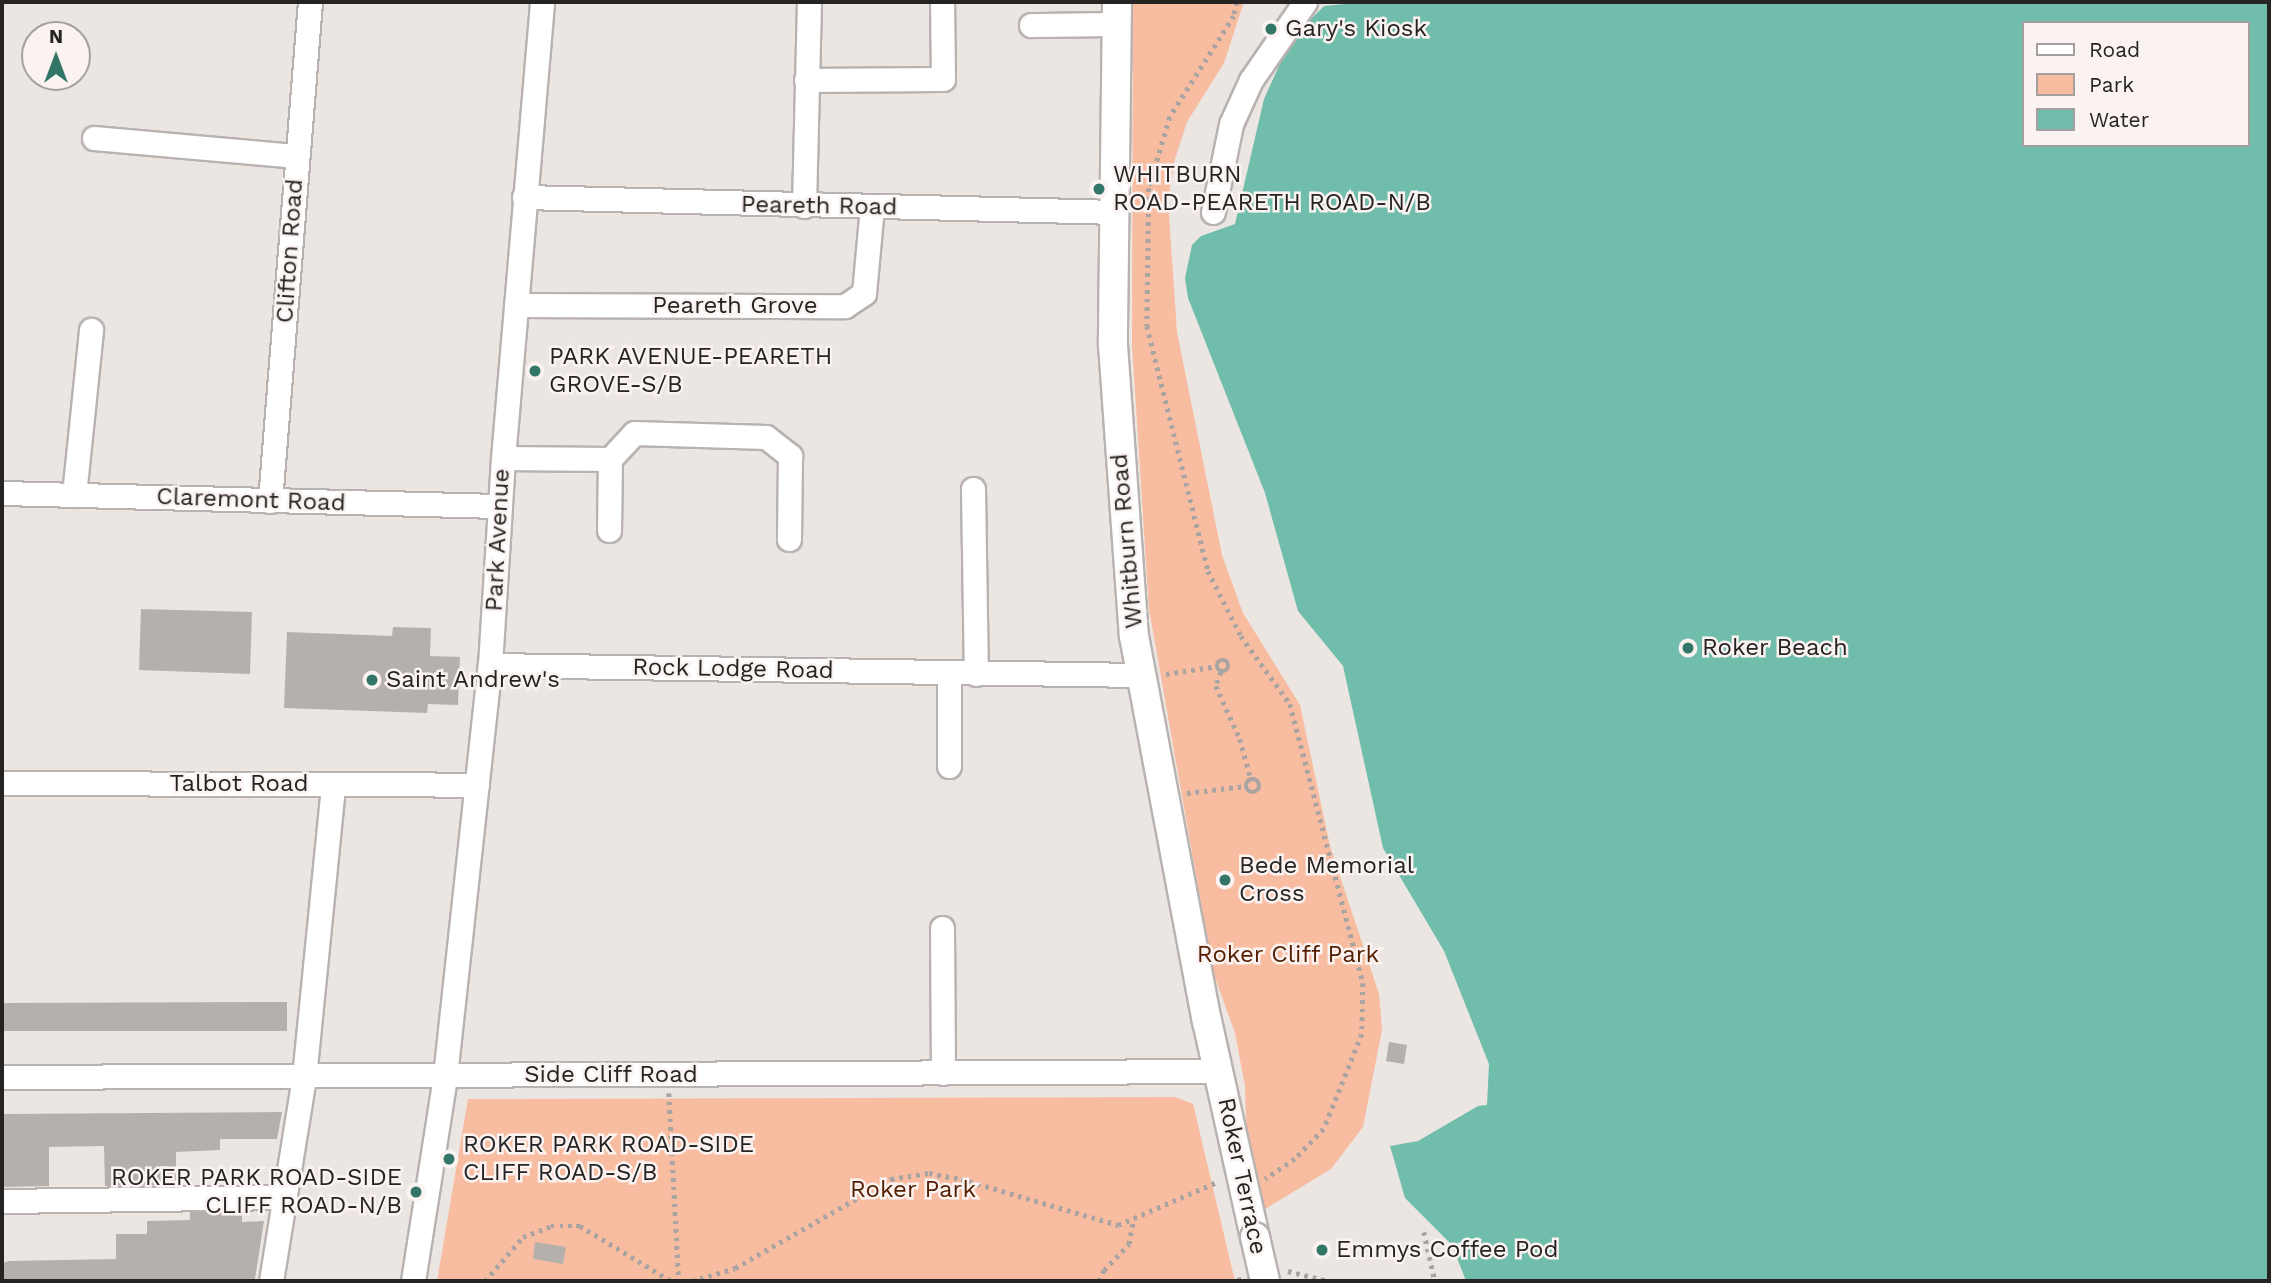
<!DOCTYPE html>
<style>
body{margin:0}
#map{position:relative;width:2271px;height:1283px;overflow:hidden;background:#ece6e3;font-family:"Work Sans",sans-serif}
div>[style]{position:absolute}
.green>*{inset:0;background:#f8bca0}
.water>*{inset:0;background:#71bdab}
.building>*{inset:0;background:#b6b0ad}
.path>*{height:4.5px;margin-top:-2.25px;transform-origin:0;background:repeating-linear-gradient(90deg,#a9a4a2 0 3.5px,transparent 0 8.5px)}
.path>.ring{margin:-2.25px;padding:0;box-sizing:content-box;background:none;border:4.5px solid #a9a4a2;border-radius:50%}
.roads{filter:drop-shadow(2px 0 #b8b2b0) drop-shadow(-2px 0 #b8b2b0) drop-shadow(0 2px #b8b2b0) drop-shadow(0 -2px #b8b2b0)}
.minor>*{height:23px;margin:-11.5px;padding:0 11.5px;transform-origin:11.5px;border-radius:11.5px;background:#fff}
.major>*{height:28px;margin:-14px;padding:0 14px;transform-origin:14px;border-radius:14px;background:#fff}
.bridges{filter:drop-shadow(2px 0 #b8b2b0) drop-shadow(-2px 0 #b8b2b0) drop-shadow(0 2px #b8b2b0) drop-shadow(0 -2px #b8b2b0)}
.major-bridge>*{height:28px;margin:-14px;padding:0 14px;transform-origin:14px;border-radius:14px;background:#fff}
.dots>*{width:19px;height:19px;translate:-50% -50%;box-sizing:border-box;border:4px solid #faf3f1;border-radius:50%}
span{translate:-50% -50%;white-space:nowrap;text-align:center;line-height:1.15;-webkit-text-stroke:5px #faf3f1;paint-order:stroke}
.poi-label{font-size:24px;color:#262423}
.left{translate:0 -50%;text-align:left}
.right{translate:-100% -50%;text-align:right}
.street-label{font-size:24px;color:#262423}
.park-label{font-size:24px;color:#531f00}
.frame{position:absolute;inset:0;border:4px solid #262423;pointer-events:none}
.legend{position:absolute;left:2022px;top:21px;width:228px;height:126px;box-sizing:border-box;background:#faf3f1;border:2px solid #a5a09f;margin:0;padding:9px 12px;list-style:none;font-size:21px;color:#262423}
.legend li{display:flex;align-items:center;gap:14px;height:35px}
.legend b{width:35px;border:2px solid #a5a09f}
.north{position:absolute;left:21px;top:21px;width:70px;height:70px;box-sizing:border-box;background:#faf3f1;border:2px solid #a5a09f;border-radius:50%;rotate:0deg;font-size:19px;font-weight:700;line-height:28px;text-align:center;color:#262423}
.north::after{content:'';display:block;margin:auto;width:24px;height:32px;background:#327668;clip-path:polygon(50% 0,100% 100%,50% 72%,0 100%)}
</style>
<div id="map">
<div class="green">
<div style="clip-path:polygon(1133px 2px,1244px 2px,1224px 63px,1187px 122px,1175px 159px,1168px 201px,1177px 332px,1222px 555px,1243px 613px,1300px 705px,1330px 846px,1379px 994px,1382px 1030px,1363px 1127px,1331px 1169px,1265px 1209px,1247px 1153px,1245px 1086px,1235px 1033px,1213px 972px,1149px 609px,1132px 345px)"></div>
<div style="clip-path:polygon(1175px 1097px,1193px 1104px,1235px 1281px,437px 1281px,468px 1099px)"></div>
</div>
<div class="water">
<div style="clip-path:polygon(evenodd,1365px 2px,2269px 2px,2269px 1281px,1466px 1281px,1452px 1245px,1405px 1198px,1390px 1146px,1418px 1141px,1478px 1106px,1487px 1105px,1489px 1064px,1444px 951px,1383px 848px,1343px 666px,1298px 611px,1265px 493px,1188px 298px,1185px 278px,1192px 245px,1201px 236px,1235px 224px,1264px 99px,1291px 39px,1324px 6px,1365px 2px,2024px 23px,2248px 23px,2248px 145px,2024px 145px,2024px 23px)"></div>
</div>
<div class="building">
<div style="clip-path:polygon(141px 609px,252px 612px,250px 674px,139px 670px)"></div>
<div style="clip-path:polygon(393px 627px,431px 628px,430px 656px,460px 657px,458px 705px,428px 704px,427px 713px,284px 708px,287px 632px,392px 636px)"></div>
<div style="clip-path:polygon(287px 1002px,287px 1031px,2px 1031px,2px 1003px)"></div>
<div style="clip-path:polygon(1389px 1042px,1407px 1045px,1404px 1064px,1386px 1061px)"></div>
<div style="clip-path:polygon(282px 1112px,277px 1139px,220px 1139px,220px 1150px,176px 1152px,176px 1185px,105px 1186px,104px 1146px,49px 1147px,49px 1186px,2px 1187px,2px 1114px)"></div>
<div style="clip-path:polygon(190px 1212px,242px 1212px,242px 1222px,264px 1221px,255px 1279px,2px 1281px,2px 1263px,9px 1261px,116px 1259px,116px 1234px,147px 1234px,147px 1221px,190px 1220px)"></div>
<div style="clip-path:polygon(535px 1242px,566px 1247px,563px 1264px,533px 1259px)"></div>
</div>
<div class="path">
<div style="left:1237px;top:2px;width:14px;rotate:102deg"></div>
<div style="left:1234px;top:16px;width:120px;rotate:122.4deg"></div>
<div style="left:1170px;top:117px;width:74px;rotate:106.5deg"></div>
<div style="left:1149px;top:188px;width:138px;rotate:90.8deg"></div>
<div style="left:1147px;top:326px;width:252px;rotate:76deg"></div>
<div style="left:1208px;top:571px;width:73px;rotate:63.1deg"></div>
<div style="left:1241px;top:636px;width:84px;rotate:54.2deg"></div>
<div style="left:1290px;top:704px;width:288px;rotate:75.3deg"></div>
<div style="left:1363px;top:983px;width:51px;rotate:91.1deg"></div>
<div style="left:1362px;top:1034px;width:102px;rotate:111.8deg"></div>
<div style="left:1324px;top:1129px;width:42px;rotate:134deg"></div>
<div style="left:1295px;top:1159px;width:36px;rotate:146deg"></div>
<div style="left:1139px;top:166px;width:17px;rotate:-3deg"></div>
<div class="ring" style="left:1217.5px;top:660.5px;width:6.5px;height:6.5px"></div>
<div style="left:1221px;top:672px;width:15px;rotate:110deg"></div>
<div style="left:1216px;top:686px;width:58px;rotate:65.6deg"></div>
<div style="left:1240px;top:739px;width:41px;rotate:74.6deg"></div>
<div style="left:1166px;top:674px;width:52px;rotate:-8.9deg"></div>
<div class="ring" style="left:1246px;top:779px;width:9.5px;height:9.5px"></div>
<div style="left:1187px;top:793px;width:59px;rotate:-6.8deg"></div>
<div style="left:669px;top:1093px;width:188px;rotate:87deg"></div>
<div style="left:1424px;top:1232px;width:50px;rotate:77.3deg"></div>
<div style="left:1288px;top:1271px;width:41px;rotate:14deg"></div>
<div style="left:485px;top:1281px;width:58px;rotate:-49.2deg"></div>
<div style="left:523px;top:1237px;width:30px;rotate:-21deg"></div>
<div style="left:551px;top:1226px;width:29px"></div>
<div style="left:580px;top:1226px;width:106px;rotate:31.1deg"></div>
<div style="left:692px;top:1281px;width:45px;rotate:-16.8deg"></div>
<div style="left:735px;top:1268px;width:180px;rotate:-29.7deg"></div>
<div style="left:891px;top:1179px;width:38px;rotate:-9deg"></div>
<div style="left:929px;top:1173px;width:33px;rotate:11deg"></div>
<div style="left:961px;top:1179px;width:164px;rotate:16.3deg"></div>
<div style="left:1118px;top:1225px;width:108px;rotate:-23.5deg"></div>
<div style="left:934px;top:1281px;width:32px"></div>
<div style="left:1099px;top:1281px;width:12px;rotate:-66deg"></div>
<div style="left:1104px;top:1270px;width:36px;rotate:-46deg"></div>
<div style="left:1129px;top:1244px;width:22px;rotate:-80deg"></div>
<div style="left:1229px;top:1281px;width:13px;rotate:-9deg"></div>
</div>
<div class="roads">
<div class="minor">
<div style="left:1031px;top:25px;width:86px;rotate:-0.7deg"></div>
<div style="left:806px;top:80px;width:137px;rotate:-0.4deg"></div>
<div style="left:943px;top:79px;width:77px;rotate:-90.7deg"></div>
<div style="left:94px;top:138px;width:204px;rotate:5.1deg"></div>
<div style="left:524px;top:197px;width:591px;rotate:1.45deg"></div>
<div style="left:804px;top:206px;width:204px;rotate:-88.6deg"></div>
<div style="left:1213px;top:212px;width:90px;rotate:-78.4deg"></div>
<div style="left:1231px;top:124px;width:48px;rotate:-65.6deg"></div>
<div style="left:1251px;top:80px;width:95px;rotate:-55.3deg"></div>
<div style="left:516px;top:305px;width:329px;rotate:0.2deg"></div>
<div style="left:845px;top:306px;width:23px;rotate:-34deg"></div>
<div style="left:864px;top:293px;width:86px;rotate:-84.7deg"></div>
<div style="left:503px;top:458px;width:107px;rotate:0.5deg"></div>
<div style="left:610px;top:459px;width:35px;rotate:-47deg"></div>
<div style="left:634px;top:433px;width:132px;rotate:1.7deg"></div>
<div style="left:766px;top:437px;width:31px;rotate:38deg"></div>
<div style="left:790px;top:456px;width:83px;rotate:90.7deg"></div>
<div style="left:973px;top:489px;width:185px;rotate:89.1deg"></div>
<div style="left:2px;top:493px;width:498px;rotate:1.5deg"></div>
<div style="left:74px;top:495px;width:166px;rotate:-84.1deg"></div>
<div style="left:270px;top:501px;width:501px;rotate:-85.42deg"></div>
<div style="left:609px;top:530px;width:71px;rotate:-89.2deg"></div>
<div style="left:490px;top:665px;width:651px;rotate:0.88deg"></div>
<div style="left:949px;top:766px;width:93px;rotate:-90deg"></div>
<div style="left:2px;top:783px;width:475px;rotate:0.2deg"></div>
<div style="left:942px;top:928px;width:145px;rotate:89.6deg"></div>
<div style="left:2px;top:1077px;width:1218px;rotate:-0.28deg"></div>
<div style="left:2px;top:1201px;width:283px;rotate:-0.8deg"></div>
<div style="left:271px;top:1281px;width:207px;rotate:-80.8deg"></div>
<div style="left:304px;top:1077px;width:294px;rotate:-84.3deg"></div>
<div style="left:413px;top:1281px;width:207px;rotate:-81.1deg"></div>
<div style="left:445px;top:1076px;width:413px;rotate:-83.8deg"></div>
<div style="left:490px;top:665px;width:207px;rotate:-86.4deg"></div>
<div style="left:503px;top:458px;width:458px;rotate:-85.1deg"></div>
</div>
<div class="major">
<div style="left:1117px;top:2px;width:343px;rotate:90.7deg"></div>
<div style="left:1113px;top:345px;width:292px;rotate:85.9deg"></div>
<div style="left:1134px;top:636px;width:392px;rotate:79.3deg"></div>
<div style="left:1207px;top:1021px;width:221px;rotate:77.5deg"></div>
</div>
</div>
<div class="bridges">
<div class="major-bridge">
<div style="left:1255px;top:1237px;width:45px;rotate:77.2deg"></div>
</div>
</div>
<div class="dots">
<div style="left:1271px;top:29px;background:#327668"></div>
<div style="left:1099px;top:189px;background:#327668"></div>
<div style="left:535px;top:371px;background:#327668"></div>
<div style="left:1688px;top:648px;background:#327668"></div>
<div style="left:372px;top:680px;background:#327668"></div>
<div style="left:1225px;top:880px;background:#327668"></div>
<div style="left:449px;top:1159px;background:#327668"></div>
<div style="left:416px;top:1192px;background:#327668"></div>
<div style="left:1322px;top:1250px;background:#327668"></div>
</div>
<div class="poi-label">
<span class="left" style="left:1285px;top:29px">Gary's Kiosk</span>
<span class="left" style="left:1113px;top:189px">WHITBURN<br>ROAD-PEARETH ROAD-N/B</span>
<span class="left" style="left:549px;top:371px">PARK AVENUE-PEARETH<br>GROVE-S/B</span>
<span class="left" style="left:1702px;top:648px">Roker Beach</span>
<span class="left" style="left:386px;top:680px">Saint Andrew's</span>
<span class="left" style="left:1239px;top:880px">Bede Memorial<br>Cross</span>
<span class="left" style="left:463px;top:1159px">ROKER PARK ROAD-SIDE<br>CLIFF ROAD-S/B</span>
<span class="right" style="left:402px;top:1192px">ROKER PARK ROAD-SIDE<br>CLIFF ROAD-N/B</span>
<span class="left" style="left:1336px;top:1250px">Emmys Coffee Pod</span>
</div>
<div class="street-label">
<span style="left:819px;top:206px;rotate:1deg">Peareth Road</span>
<span style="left:290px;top:251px;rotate:-86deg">Clifton Road</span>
<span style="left:735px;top:306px">Peareth Grove</span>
<span style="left:251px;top:500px;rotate:2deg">Claremont Road</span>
<span style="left:498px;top:540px;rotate:-87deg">Park Avenue</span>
<span style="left:1127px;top:541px;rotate:-95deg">Whitburn Road</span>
<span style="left:733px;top:669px;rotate:1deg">Rock Lodge Road</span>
<span style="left:239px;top:784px">Talbot Road</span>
<span style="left:611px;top:1075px">Side Cliff Road</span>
<span style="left:1242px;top:1176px;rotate:78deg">Roker Terrace</span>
</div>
<div class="park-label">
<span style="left:1288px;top:955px">Roker Cliff Park</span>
<span style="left:913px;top:1190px">Roker Park</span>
</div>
<div class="frame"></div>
<ul class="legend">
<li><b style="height:9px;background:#fff"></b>Road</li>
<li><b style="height:19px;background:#f8bca0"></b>Park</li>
<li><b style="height:19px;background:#71bdab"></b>Water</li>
</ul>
<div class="north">N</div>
</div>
